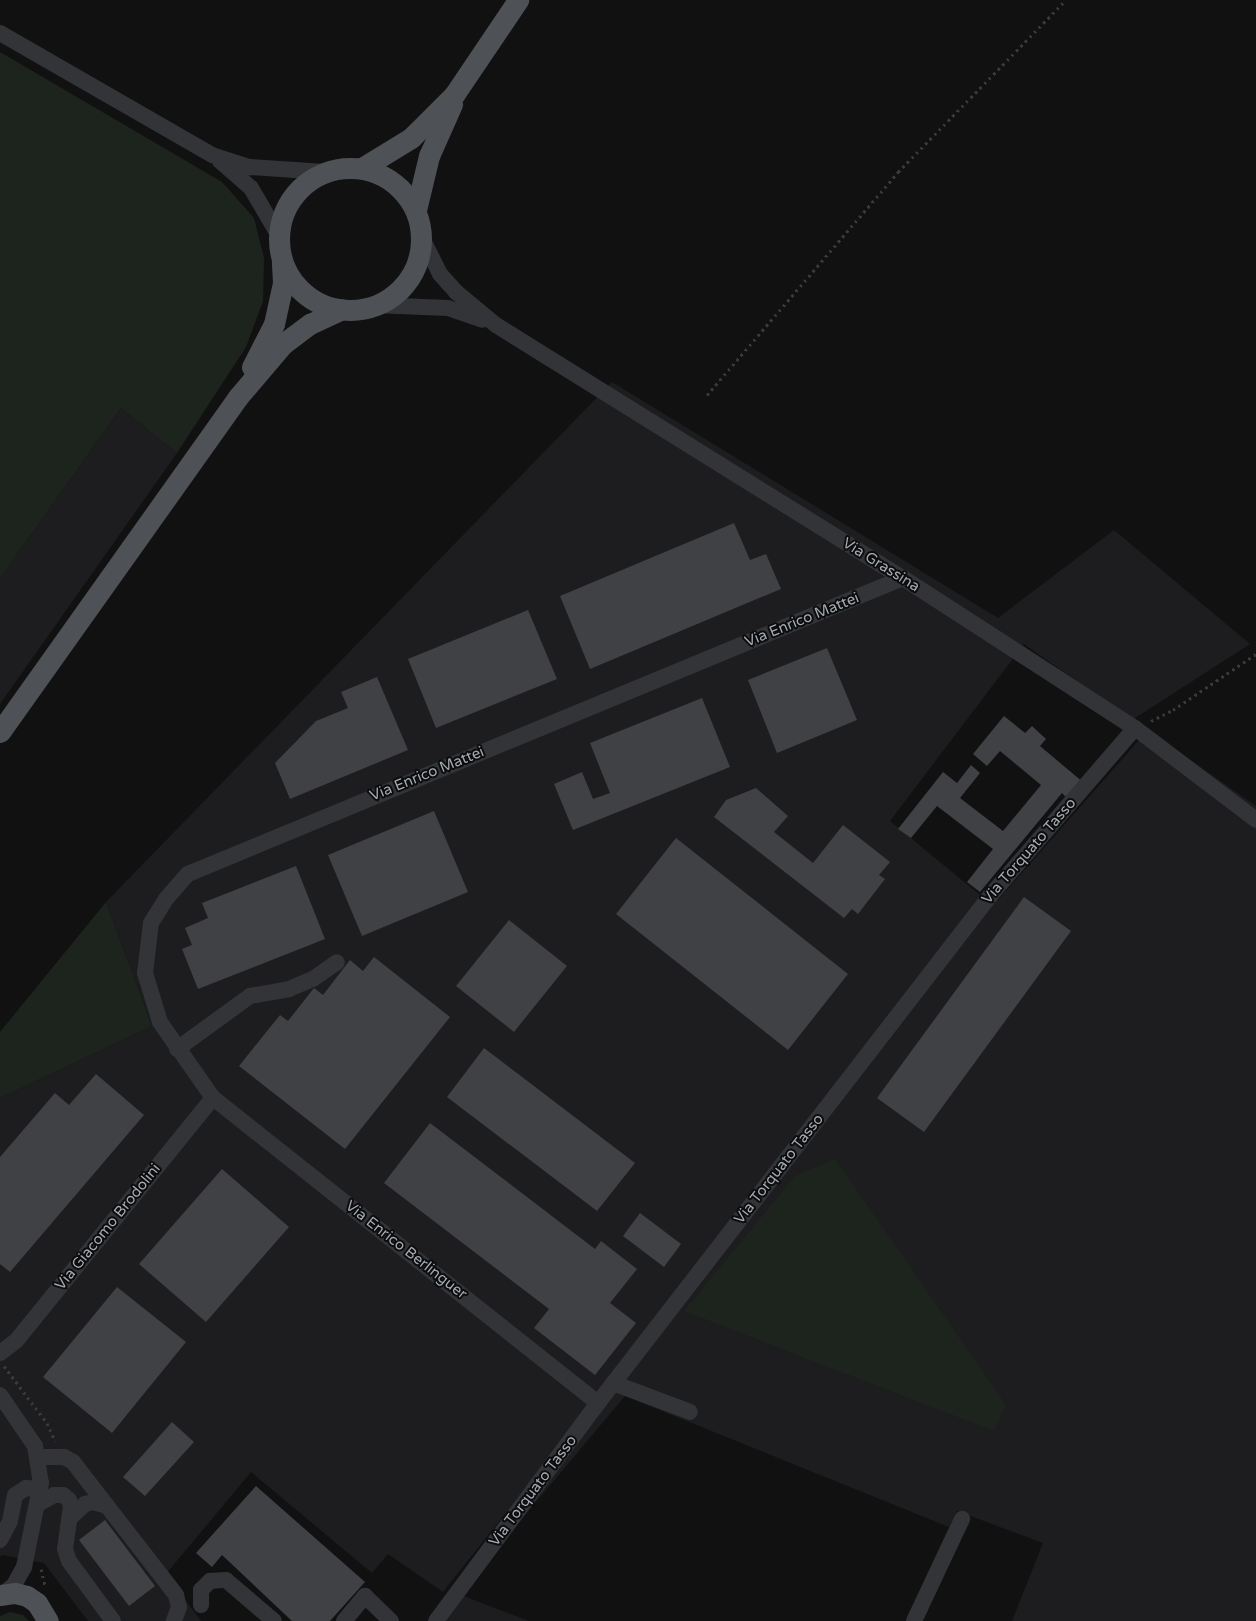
<!DOCTYPE html>
<style>
body{margin:0}
#map{position:relative;width:1256px;height:1621px;overflow:hidden;background:#111112;font-family:"Varela Round",sans-serif}
div>[style]{position:absolute}
.built>*{inset:0;background:#1d1d1f}
.green>*{inset:0;background:#1d241d}
.building>*{inset:0;background:#404145}
.path>*{height:3px;margin-top:-1.5px;transform-origin:0;background:repeating-linear-gradient(90deg,#383b3e 0 2.5px,transparent 0 6.5px)}
.minor>*{height:16px;margin:-8px;padding:0 8px;transform-origin:8px;border-radius:8px;background:#323437}
.major>*{height:21px;margin:-10.5px;padding:0 10.5px;transform-origin:10.5px;border-radius:10.5px;background:#4e5155}
.major>.ring{margin:-10.5px;padding:0;box-sizing:content-box;background:none;border:21px solid #4e5155;border-radius:50%}
span{translate:-50% -50%;white-space:nowrap;text-align:center;line-height:1.15;-webkit-text-stroke:4px #0c0c0d;paint-order:stroke}
.street-label{font-size:15px;color:#a3aab2}
</style>
<div id="map">
<div class="built">
<div style="clip-path:polygon(612px 382px,998px 618px,1114px 530px,1250px 644px,1132px 720px,1024px 644px,890px 821px,985px 899px,998px 900px,1148px 730px,1256px 806px,1256px 1621px,1012px 1621px,1043px 1543px,957px 1511px,949px 1527px,625px 1396px,520px 1521px,504px 1515px,443px 1592px,388px 1554px,372px 1573px,251px 1472px,166px 1574px,201px 1621px,88px 1621px,44px 1563px,2px 1555px,0 1557px,0 1098px,152px 1026px,106px 902px)"></div>
<div style="clip-path:polygon(121px 408px,177px 453px,0 704px,0 578px)"></div>
<div style="clip-path:polygon(464px 1596px,529px 1621px,446px 1621px)"></div>
</div>
<div class="green">
<div style="clip-path:polygon(0 52px,222px 182px,254px 218px,264px 258px,263px 301px,246px 347px,177px 453px,121px 408px,0 578px)"></div>
<div style="clip-path:polygon(106px 902px,152px 1026px,0 1098px,0 1032px)"></div>
<div style="clip-path:polygon(835px 1159px,1006px 1405px,994px 1431px,684px 1311px,795px 1176px)"></div>
<div style="clip-path:polygon(10px 1612px,23px 1615px,29px 1621px,0 1621px,0 1616px)"></div>
</div>
<div class="building">
<div style="clip-path:polygon(734px 523px,750px 560px,766px 554px,781px 589px,590px 669px,560px 596px)"></div>
<div style="clip-path:polygon(528px 610px,557px 679px,436px 728px,408px 659px)"></div>
<div style="clip-path:polygon(827px 648px,857px 720px,777px 753px,748px 680px)"></div>
<div style="clip-path:polygon(377px 677px,408px 750px,290px 799px,275px 763px,316px 721px,348px 708px,341px 692px)"></div>
<div style="clip-path:polygon(702px 698px,730px 767px,573px 830px,554px 784px,582px 772px,593px 799px,610px 793px,590px 743px)"></div>
<div style="clip-path:polygon(1004px 716px,1025px 733px,1032px 726px,1046px 739px,1040px 746px,1084px 783px,1069px 800px,1062px 793px,980px 892px,967px 882px,993px 849px,937px 806px,911px 838px,898px 829px,943px 772px,957px 783px,971px 765px,980px 773px,960px 798px,1003px 831px,1041px 785px,1000px 751px,987px 766px,973px 754px)"></div>
<div style="clip-path:polygon(756px 788px,788px 816px,774px 832px,813px 863px,843px 825px,890px 862px,879px 875px,885px 879px,858px 914px,852px 909px,844px 918px,714px 817px,726px 800px)"></div>
<div style="clip-path:polygon(434px 811px,468px 892px,362px 936px,328px 855px)"></div>
<div style="clip-path:polygon(676px 838px,848px 974px,788px 1050px,616px 914px)"></div>
<div style="clip-path:polygon(296px 866px,325px 939px,198px 989px,182px 949px,192px 945px,185px 928px,208px 918px,202px 903px)"></div>
<div style="clip-path:polygon(1024px 897px,1071px 931px,924px 1132px,877px 1098px)"></div>
<div style="clip-path:polygon(509px 920px,567px 966px,514px 1032px,456px 986px)"></div>
<div style="clip-path:polygon(374px 957px,450px 1017px,345px 1149px,239px 1066px,280px 1015px,288px 1021px,314px 988px,323px 995px,350px 960px,363px 971px)"></div>
<div style="clip-path:polygon(484px 1048px,635px 1163px,597px 1211px,447px 1097px)"></div>
<div style="clip-path:polygon(96px 1074px,144px 1115px,10px 1272px,0 1264px,0 1157px,55px 1093px,69px 1105px)"></div>
<div style="clip-path:polygon(430px 1123px,595px 1249px,601px 1241px,637px 1269px,610px 1303px,636px 1323px,595px 1375px,534px 1328px,549px 1309px,384px 1183px)"></div>
<div style="clip-path:polygon(222px 1169px,289px 1227px,206px 1322px,139px 1264px)"></div>
<div style="clip-path:polygon(640px 1213px,681px 1244px,664px 1267px,623px 1236px)"></div>
<div style="clip-path:polygon(117px 1287px,186px 1342px,112px 1433px,43px 1377px)"></div>
<div style="clip-path:polygon(172px 1422px,194px 1442px,145px 1496px,123px 1477px)"></div>
<div style="clip-path:polygon(256px 1486px,365px 1582px,330px 1621px,292px 1621px,222px 1555px,212px 1567px,196px 1553px)"></div>
<div style="clip-path:polygon(105px 1520px,155px 1586px,129px 1606px,79px 1540px)"></div>
</div>
<div class="path">
<div style="left:707px;top:395px;width:294px;rotate:-49.4deg"></div>
<div style="left:898px;top:172px;width:240px;rotate:-45.7deg"></div>
<div style="left:1151px;top:721px;width:25px;rotate:-27deg"></div>
<div style="left:1173px;top:710px;width:100px;rotate:-34deg"></div>
<div style="left:4px;top:1366px;width:71px;rotate:53deg"></div>
<div style="left:47px;top:1423px;width:20px;rotate:66deg"></div>
<div style="left:41px;top:1569px;width:16px;rotate:76deg"></div>
</div>
<div class="minor">
<div style="left:0;top:33px;width:245px;rotate:29.9deg"></div>
<div style="left:212px;top:155px;width:40px;rotate:18deg"></div>
<div style="left:250px;top:167px;width:75px;rotate:3.8deg"></div>
<div style="left:220px;top:161px;width:41px;rotate:41.1deg"></div>
<div style="left:251px;top:188px;width:56px;rotate:59.7deg"></div>
<div style="left:422px;top:238px;width:40px;rotate:63.4deg"></div>
<div style="left:440px;top:274px;width:24px;rotate:48deg"></div>
<div style="left:456px;top:292px;width:52px;rotate:39.5deg"></div>
<div style="left:496px;top:325px;width:479px;rotate:31.9deg"></div>
<div style="left:903px;top:578px;width:276px;rotate:32.9deg"></div>
<div style="left:1135px;top:728px;width:152px;rotate:37.2deg"></div>
<div style="left:374px;top:305px;width:74px;rotate:2.3deg"></div>
<div style="left:448px;top:308px;width:36px;rotate:19deg"></div>
<div style="left:177px;top:1049px;width:90px;rotate:-36deg"></div>
<div style="left:250px;top:996px;width:40px;rotate:-10deg"></div>
<div style="left:289px;top:989px;width:26px;rotate:-23deg"></div>
<div style="left:313px;top:979px;width:29px;rotate:-35deg"></div>
<div style="left:0;top:1353px;width:20px;rotate:-37deg"></div>
<div style="left:16px;top:1341px;width:313px;rotate:-51deg"></div>
<div style="left:613px;top:1383px;width:82px;rotate:20.6deg"></div>
<div style="left:0;top:1395px;width:62px;rotate:55.5deg"></div>
<div style="left:35px;top:1446px;width:37px;rotate:81deg"></div>
<div style="left:41px;top:1483px;width:86px;rotate:101.4deg"></div>
<div style="left:24px;top:1567px;width:21px;rotate:119deg"></div>
<div style="left:14px;top:1585px;width:16px;rotate:140deg"></div>
<div style="left:598px;top:1403px;width:491px;rotate:-141.6deg"></div>
<div style="left:213px;top:1098px;width:93px;rotate:-124.9deg"></div>
<div style="left:160px;top:1022px;width:51px;rotate:-107deg"></div>
<div style="left:145px;top:973px;width:50px;rotate:-83.2deg"></div>
<div style="left:151px;top:923px;width:28px;rotate:-58deg"></div>
<div style="left:166px;top:899px;width:33px;rotate:-49deg"></div>
<div style="left:188px;top:874px;width:774px;rotate:-22.49deg"></div>
<div style="left:38px;top:1457px;width:26px"></div>
<div style="left:64px;top:1457px;width:10px;rotate:29deg"></div>
<div style="left:73px;top:1462px;width:168px;rotate:52.2deg"></div>
<div style="left:176px;top:1595px;width:12px;rotate:76deg"></div>
<div style="left:179px;top:1607px;width:15px;rotate:110deg"></div>
<div style="left:38px;top:1504px;width:18px;rotate:-29deg"></div>
<div style="left:54px;top:1495px;width:9px"></div>
<div style="left:63px;top:1495px;width:8px;rotate:40deg"></div>
<div style="left:69px;top:1500px;width:6px;rotate:72deg"></div>
<div style="left:71px;top:1506px;width:43px;rotate:97.9deg"></div>
<div style="left:65px;top:1549px;width:13px;rotate:72deg"></div>
<div style="left:69px;top:1561px;width:74px;rotate:53.7deg"></div>
<div style="left:69px;top:1519px;width:22px;rotate:-43deg"></div>
<div style="left:85px;top:1504px;width:8px;rotate:-14deg"></div>
<div style="left:93px;top:1502px;width:15px;rotate:16deg"></div>
<div style="left:0;top:1540px;width:21px;rotate:-62deg"></div>
<div style="left:10px;top:1521px;width:26px;rotate:-79deg"></div>
<div style="left:15px;top:1495px;width:13px;rotate:-32deg"></div>
<div style="left:26px;top:1488px;width:14px;rotate:4deg"></div>
<div style="left:201px;top:1605px;width:15px;rotate:-90deg"></div>
<div style="left:201px;top:1590px;width:13px;rotate:-45deg"></div>
<div style="left:210px;top:1581px;width:16px;rotate:-4deg"></div>
<div style="left:226px;top:1580px;width:63px;rotate:40.5deg"></div>
<div style="left:344px;top:1621px;width:33px;rotate:-50deg"></div>
<div style="left:365px;top:1596px;width:36px;rotate:44deg"></div>
<div style="left:436px;top:1621px;width:272px;rotate:-53.4deg"></div>
<div style="left:598px;top:1403px;width:641px;rotate:-52.29deg"></div>
<div style="left:990px;top:896px;width:222px;rotate:-49.2deg"></div>
<div style="left:914px;top:1621px;width:113px;rotate:-64.8deg"></div>
</div>
<div class="major">
<div style="left:362px;top:168px;width:57px;rotate:-31.5deg"></div>
<div style="left:411px;top:138px;width:61px;rotate:-45deg"></div>
<div style="left:454px;top:95px;width:115px;rotate:-56deg"></div>
<div class="ring" style="left:279px;top:168px;width:121px;height:121px"></div>
<div style="left:416px;top:210px;width:56px;rotate:-76.5deg"></div>
<div style="left:429px;top:156px;width:57px;rotate:-66.1deg"></div>
<div style="left:252px;top:367px;width:48px;rotate:-62.9deg"></div>
<div style="left:274px;top:324px;width:42px;rotate:-77.6deg"></div>
<div style="left:283px;top:283px;width:21px;rotate:-93deg"></div>
<div style="left:0;top:732px;width:411px;rotate:-54.6deg"></div>
<div style="left:238px;top:397px;width:70px;rotate:-49.7deg"></div>
<div style="left:283px;top:344px;width:34px;rotate:-37deg"></div>
<div style="left:310px;top:324px;width:35px;rotate:-25deg"></div>
<div style="left:0;top:1595px;width:15px;rotate:-8deg"></div>
<div style="left:15px;top:1593px;width:12px;rotate:14deg"></div>
<div style="left:27px;top:1596px;width:12px;rotate:35deg"></div>
<div style="left:37px;top:1603px;width:21px;rotate:59deg"></div>
</div>
<div class="street-label">
<span style="left:881px;top:565px;rotate:32deg">Via Grassina</span>
<span style="left:802px;top:620px;rotate:-22deg">Via Enrico Mattei</span>
<span style="left:427px;top:774px;rotate:-22deg">Via Enrico Mattei</span>
<span style="left:1029px;top:851px;rotate:-49deg">Via Torquato Tasso</span>
<span style="left:779px;top:1169px;rotate:-52deg">Via Torquato Tasso</span>
<span style="left:108px;top:1227px;rotate:-51deg">Via Giacomo Brodolini</span>
<span style="left:406px;top:1250px;rotate:38deg">Via Enrico Berlinguer</span>
<span style="left:533px;top:1491px;rotate:-53deg">Via Torquato Tasso</span>
</div>
</div>
